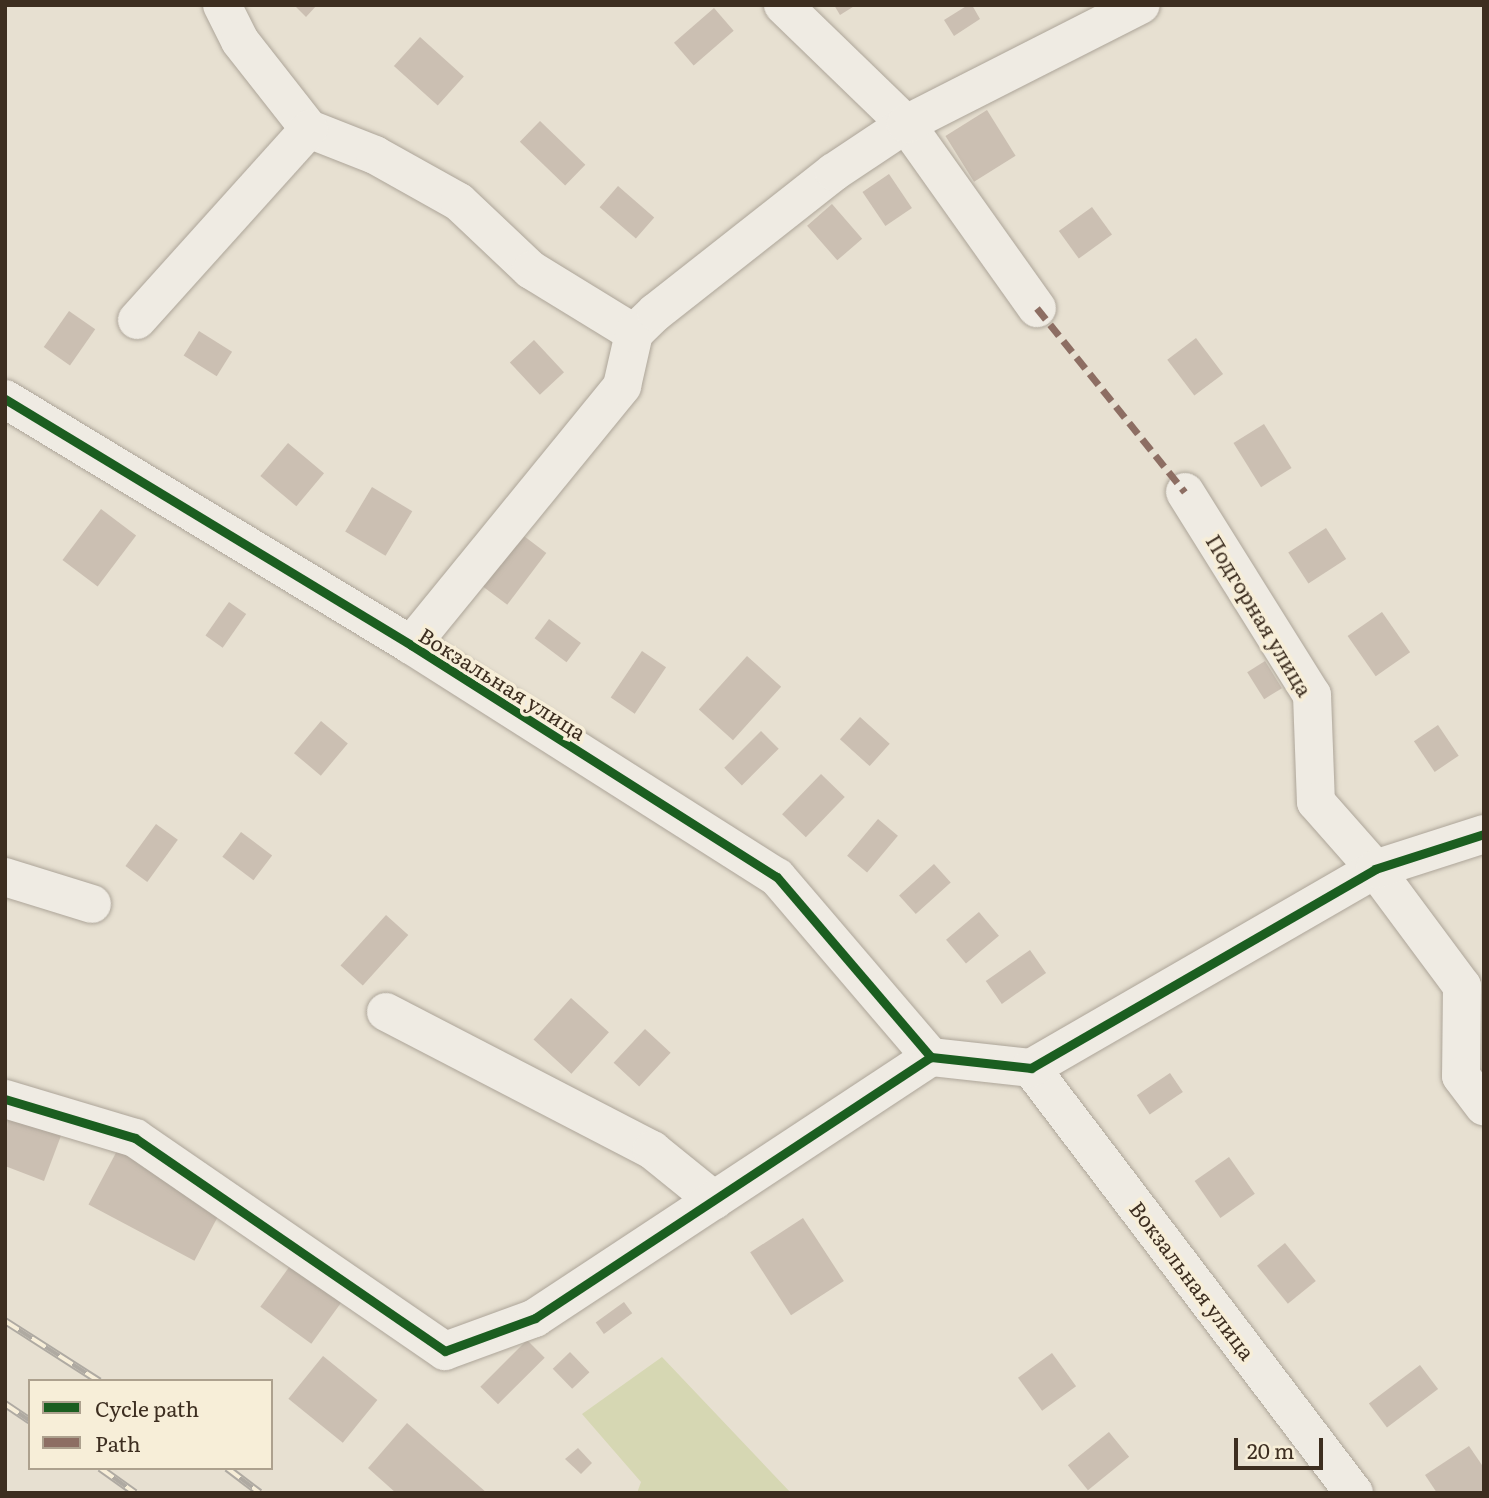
<!DOCTYPE html>
<meta charset="utf-8">
<style>
body{margin:0}
#map{position:relative;width:1489px;height:1498px;overflow:hidden;background:#e7e0d1;font-family:Literata,serif}
div>[style]{position:absolute}
.green>*{inset:0;background:#d6d7b3}
.building>*{inset:0;background:#cbbfb2;transform-origin:0 0}
.roads{filter:drop-shadow(0 0 2px #ada599) drop-shadow(0 0 2px #ada599)}
.minor>*{height:38px;margin:-19px;padding:0 19px;transform-origin:19px;border-radius:19px;background:#efebe3}
.rail>*{height:8px;margin-top:-4px;transform-origin:0;background:repeating-linear-gradient(90deg,#f7eed8 0 16px,#afaaa2 0 32px);box-sizing:border-box;border-block:2px solid #afaaa2}
.quiet>*{height:7px;margin-top:-3.5px;transform-origin:0;background:repeating-linear-gradient(90deg,#8d6e63 0 14px,transparent 0 21px)}
.cycleway>*{height:9px;margin:-4.5px;padding:0 4.5px;transform-origin:4.5px;border-radius:4.5px;background:#1b5e20}
span{translate:-50% -50%;white-space:nowrap;text-align:center;line-height:1.15;-webkit-text-stroke:7px #f7eed8;paint-order:stroke}
.street-label{font-size:21px;color:#3d2e20}
.frame{position:absolute;inset:0;border:7px solid #3d2e20;pointer-events:none}
.legend{position:absolute;left:28px;top:1379px;width:245px;height:91px;box-sizing:border-box;background:#f7eed8;border:2px solid #ada18e;margin:0;padding:9px 12px;list-style:none;font-size:21px;color:#3d2e20}
.legend li{display:flex;align-items:center;gap:14px;height:35px}
.legend b{width:35px;border:2px solid #ada18e}
.scale{position:absolute;left:1234px;top:1438px;width:89px;height:32px;box-sizing:border-box;border:4px solid #3d2e20;border-top:0;padding-left:9px;font-size:21px;line-height:24px;white-space:nowrap;color:#3d2e20;-webkit-text-stroke:5px #f7eed8;paint-order:stroke}
</style>
<div id="map">
<div class="green">
<i style="clip-path:polygon(662px 1357px,791px 1493px,637px 1493px,641px 1482px,582px 1414px)"></i>
</div>
<div class="building">
<i style="clip-path:polygon(294px 5px,317px 5px,306px 17px)"></i>
<i style="clip-path:polygon(834px 5px,856px 5px,840px 15px)"></i>
<i style="clip-path:polygon(968px 5px,972px 5px,980px 19px,954px 36px,944px 20px)"></i>
<i style="left:714px;top:8px;width:30px;height:53px;rotate:49deg"></i>
<i style="left:420px;top:37px;width:59px;height:39px;rotate:42deg"></i>
<i style="left:987px;top:110px;width:54px;height:49px;rotate:58deg"></i>
<i style="left:540px;top:121px;width:63px;height:29px;rotate:44deg"></i>
<i style="left:889px;top:174px;width:41px;height:32px;rotate:56deg"></i>
<i style="left:618px;top:186px;width:48px;height:28px;rotate:41deg"></i>
<i style="left:832px;top:204px;width:46px;height:33px;rotate:49deg"></i>
<i style="left:1092px;top:207px;width:34px;height:41px;rotate:54deg"></i>
<i style="left:69px;top:311px;width:32px;height:44px;rotate:35deg"></i>
<i style="left:199px;top:331px;width:39px;height:29px;rotate:32deg"></i>
<i style="left:1196px;top:338px;width:45px;height:36px;rotate:53deg"></i>
<i style="left:534px;top:340px;width:44px;height:33px;rotate:47deg"></i>
<i style="left:1264px;top:424px;width:52px;height:36px;rotate:58deg"></i>
<i style="left:288px;top:443px;width:47px;height:43px;rotate:40deg"></i>
<i style="left:372px;top:487px;width:47px;height:52px;rotate:31deg"></i>
<i style="left:101px;top:509px;width:44px;height:64px;rotate:37deg"></i>
<i style="left:512px;top:527px;width:43px;height:65px;rotate:37deg"></i>
<i style="left:1326px;top:528px;width:37px;height:45px;rotate:57deg"></i>
<i style="left:229px;top:602px;width:21px;height:41px;rotate:35deg"></i>
<i style="left:1382px;top:612px;width:49px;height:42px;rotate:55deg"></i>
<i style="left:549px;top:619px;width:40px;height:24px;rotate:37deg"></i>
<i style="left:642px;top:651px;width:29px;height:56px;rotate:34deg"></i>
<i style="left:747px;top:656px;width:46px;height:72px;rotate:42deg"></i>
<i style="left:1265px;top:661px;width:32px;height:21px;rotate:58deg"></i>
<i style="left:860px;top:717px;width:40px;height:30px;rotate:42deg"></i>
<i style="left:321px;top:721px;width:35px;height:42px;rotate:40deg"></i>
<i style="left:1438px;top:725px;width:37px;height:29px;rotate:56deg"></i>
<i style="left:761px;top:731px;width:25px;height:52px;rotate:45deg"></i>
<i style="left:821px;top:774px;width:33px;height:56px;rotate:44deg"></i>
<i style="left:878px;top:819px;width:26px;height:48px;rotate:40deg"></i>
<i style="left:156px;top:824px;width:27px;height:52px;rotate:36deg"></i>
<i style="left:241px;top:832px;width:39px;height:31px;rotate:37deg"></i>
<i style="left:934px;top:864px;width:25px;height:47px;rotate:48deg"></i>
<i style="left:979px;top:912px;width:31px;height:43px;rotate:50deg"></i>
<i style="left:386px;top:915px;width:30px;height:68px;rotate:42deg"></i>
<i style="left:1030px;top:950px;width:28px;height:54px;rotate:55deg"></i>
<i style="left:571px;top:998px;width:51px;height:56px;rotate:42deg"></i>
<i style="left:645px;top:1029px;width:35px;height:46px;rotate:43deg"></i>
<i style="left:1170px;top:1073px;width:23px;height:40px;rotate:56deg"></i>
<i style="clip-path:polygon(8px 1113px,62px 1133px,44px 1181px,5px 1166px)"></i>
<i style="left:119px;top:1147px;width:120px;height:65px;rotate:28deg"></i>
<i style="left:1229px;top:1157px;width:45px;height:42px;rotate:55deg"></i>
<i style="left:803px;top:1218px;width:75px;height:63px;rotate:57deg"></i>
<i style="left:1285px;top:1243px;width:49px;height:36px;rotate:51deg"></i>
<i style="left:295px;top:1259px;width:63px;height:59px;rotate:36deg"></i>
<i style="left:624px;top:1302px;width:14px;height:35px;rotate:54deg"></i>
<i style="left:527px;top:1340px;width:25px;height:66px;rotate:45deg"></i>
<i style="left:570px;top:1352px;width:28px;height:24px;rotate:46deg"></i>
<i style="left:1052px;top:1353px;width:41px;height:42px;rotate:54deg"></i>
<i style="left:323px;top:1356px;width:70px;height:55px;rotate:39deg"></i>
<i style="left:1420px;top:1365px;width:30px;height:64px;rotate:53deg"></i>
<i style="clip-path:polygon(407px 1423px,487px 1493px,396px 1493px,368px 1468px)"></i>
<i style="left:1109px;top:1432px;width:32px;height:53px;rotate:51deg"></i>
<i style="clip-path:polygon(1469px 1446px,1484px 1468px,1484px 1493px,1437px 1493px,1425px 1475px)"></i>
<i style="clip-path:polygon(578px 1448px,592px 1463px,581px 1474px,565px 1459px)"></i>
</div>
<div class="roads">
<div class="minor">
<i style="left:222px;top:5px;width:40px;rotate:63.4deg"></i>
<i style="left:240px;top:41px;width:112px;rotate:51.9deg"></i>
<i style="left:309px;top:129px;width:71px;rotate:21.5deg"></i>
<i style="left:375px;top:155px;width:96px;rotate:29.2deg"></i>
<i style="left:459px;top:202px;width:99px;rotate:43.4deg"></i>
<i style="left:531px;top:270px;width:121px;rotate:31.5deg"></i>
<i style="left:783px;top:5px;width:171px;rotate:44.1deg"></i>
<i style="left:906px;top:124px;width:226px;rotate:54.6deg"></i>
<i style="left:137px;top:320px;width:257px;rotate:-48deg"></i>
<i style="left:5px;top:399px;width:475px;rotate:31.2deg"></i>
<i style="left:411px;top:645px;width:433px;rotate:32.4deg"></i>
<i style="left:777px;top:877px;width:237px;rotate:49.5deg"></i>
<i style="left:1185px;top:492px;width:239px;rotate:58deg"></i>
<i style="left:1312px;top:695px;width:107px;rotate:87.9deg"></i>
<i style="left:1316px;top:802px;width:89px;rotate:48.6deg"></i>
<i style="left:1375px;top:869px;width:146px;rotate:53.4deg"></i>
<i style="left:1462px;top:986px;width:90px;rotate:90.6deg"></i>
<i style="left:1461px;top:1076px;width:38px;rotate:53deg"></i>
<i style="left:411px;top:645px;width:334px;rotate:-50.8deg"></i>
<i style="left:622px;top:386px;width:54px;rotate:-77.2deg"></i>
<i style="left:634px;top:333px;width:30px;rotate:-44deg"></i>
<i style="left:656px;top:312px;width:226px;rotate:-38.2deg"></i>
<i style="left:834px;top:172px;width:87px;rotate:-33.7deg"></i>
<i style="left:906px;top:124px;width:263px;rotate:-26.9deg"></i>
<i style="left:5px;top:877px;width:91px;rotate:17.2deg"></i>
<i style="left:386px;top:1012px;width:300px;rotate:27.4deg"></i>
<i style="left:652px;top:1150px;width:80px;rotate:38.9deg"></i>
<i style="left:1031px;top:1068px;width:534px;rotate:52.77deg"></i>
<i style="left:5px;top:1099px;width:136px;rotate:16.7deg"></i>
<i style="left:135px;top:1138px;width:376px;rotate:34.5deg"></i>
<i style="left:445px;top:1351px;width:96px;rotate:-20.1deg"></i>
<i style="left:535px;top:1318px;width:474px;rotate:-33.4deg"></i>
<i style="left:931px;top:1057px;width:101px;rotate:6.3deg"></i>
<i style="left:1031px;top:1068px;width:397px;rotate:-30deg"></i>
<i style="left:1375px;top:869px;width:114px;rotate:-17.8deg"></i>
</div>
</div>
<div class="rail">
<i style="left:5px;top:1321px;width:112px;rotate:32.6deg"></i>
<i style="left:5px;top:1404px;width:30px;rotate:34deg"></i>
<i style="left:100px;top:1468px;width:43px;rotate:35.5deg"></i>
<i style="left:227px;top:1468px;width:41px;rotate:37.1deg"></i>
</div>
<div class="quiet">
<i style="left:1037px;top:308px;width:236px;rotate:51.2deg"></i>
</div>
<div class="cycleway">
<i style="left:5px;top:399px;width:475px;rotate:31.2deg"></i>
<i style="left:411px;top:645px;width:433px;rotate:32.4deg"></i>
<i style="left:777px;top:877px;width:237px;rotate:49.5deg"></i>
<i style="left:5px;top:1099px;width:136px;rotate:16.7deg"></i>
<i style="left:135px;top:1138px;width:376px;rotate:34.5deg"></i>
<i style="left:445px;top:1351px;width:96px;rotate:-20.1deg"></i>
<i style="left:535px;top:1318px;width:474px;rotate:-33.4deg"></i>
<i style="left:931px;top:1057px;width:101px;rotate:6.3deg"></i>
<i style="left:1031px;top:1068px;width:397px;rotate:-30deg"></i>
<i style="left:1375px;top:869px;width:114px;rotate:-17.8deg"></i>
</div>
<div class="street-label">
<span style="left:1260px;top:615px;rotate:59deg">Подгорная улица</span>
<span style="left:503px;top:683px;rotate:32deg">Вокзальная улица</span>
<span style="left:1193px;top:1280px;rotate:53deg">Вокзальная улица</span>
</div>
<div class="frame"></div>
<ul class="legend">
<li><b style="height:9px;background:#1b5e20"></b>Cycle path</li>
<li><b style="height:9px;background:#8d6e63"></b>Path</li>
</ul>
<div class="scale">20 m</div>
</div>
